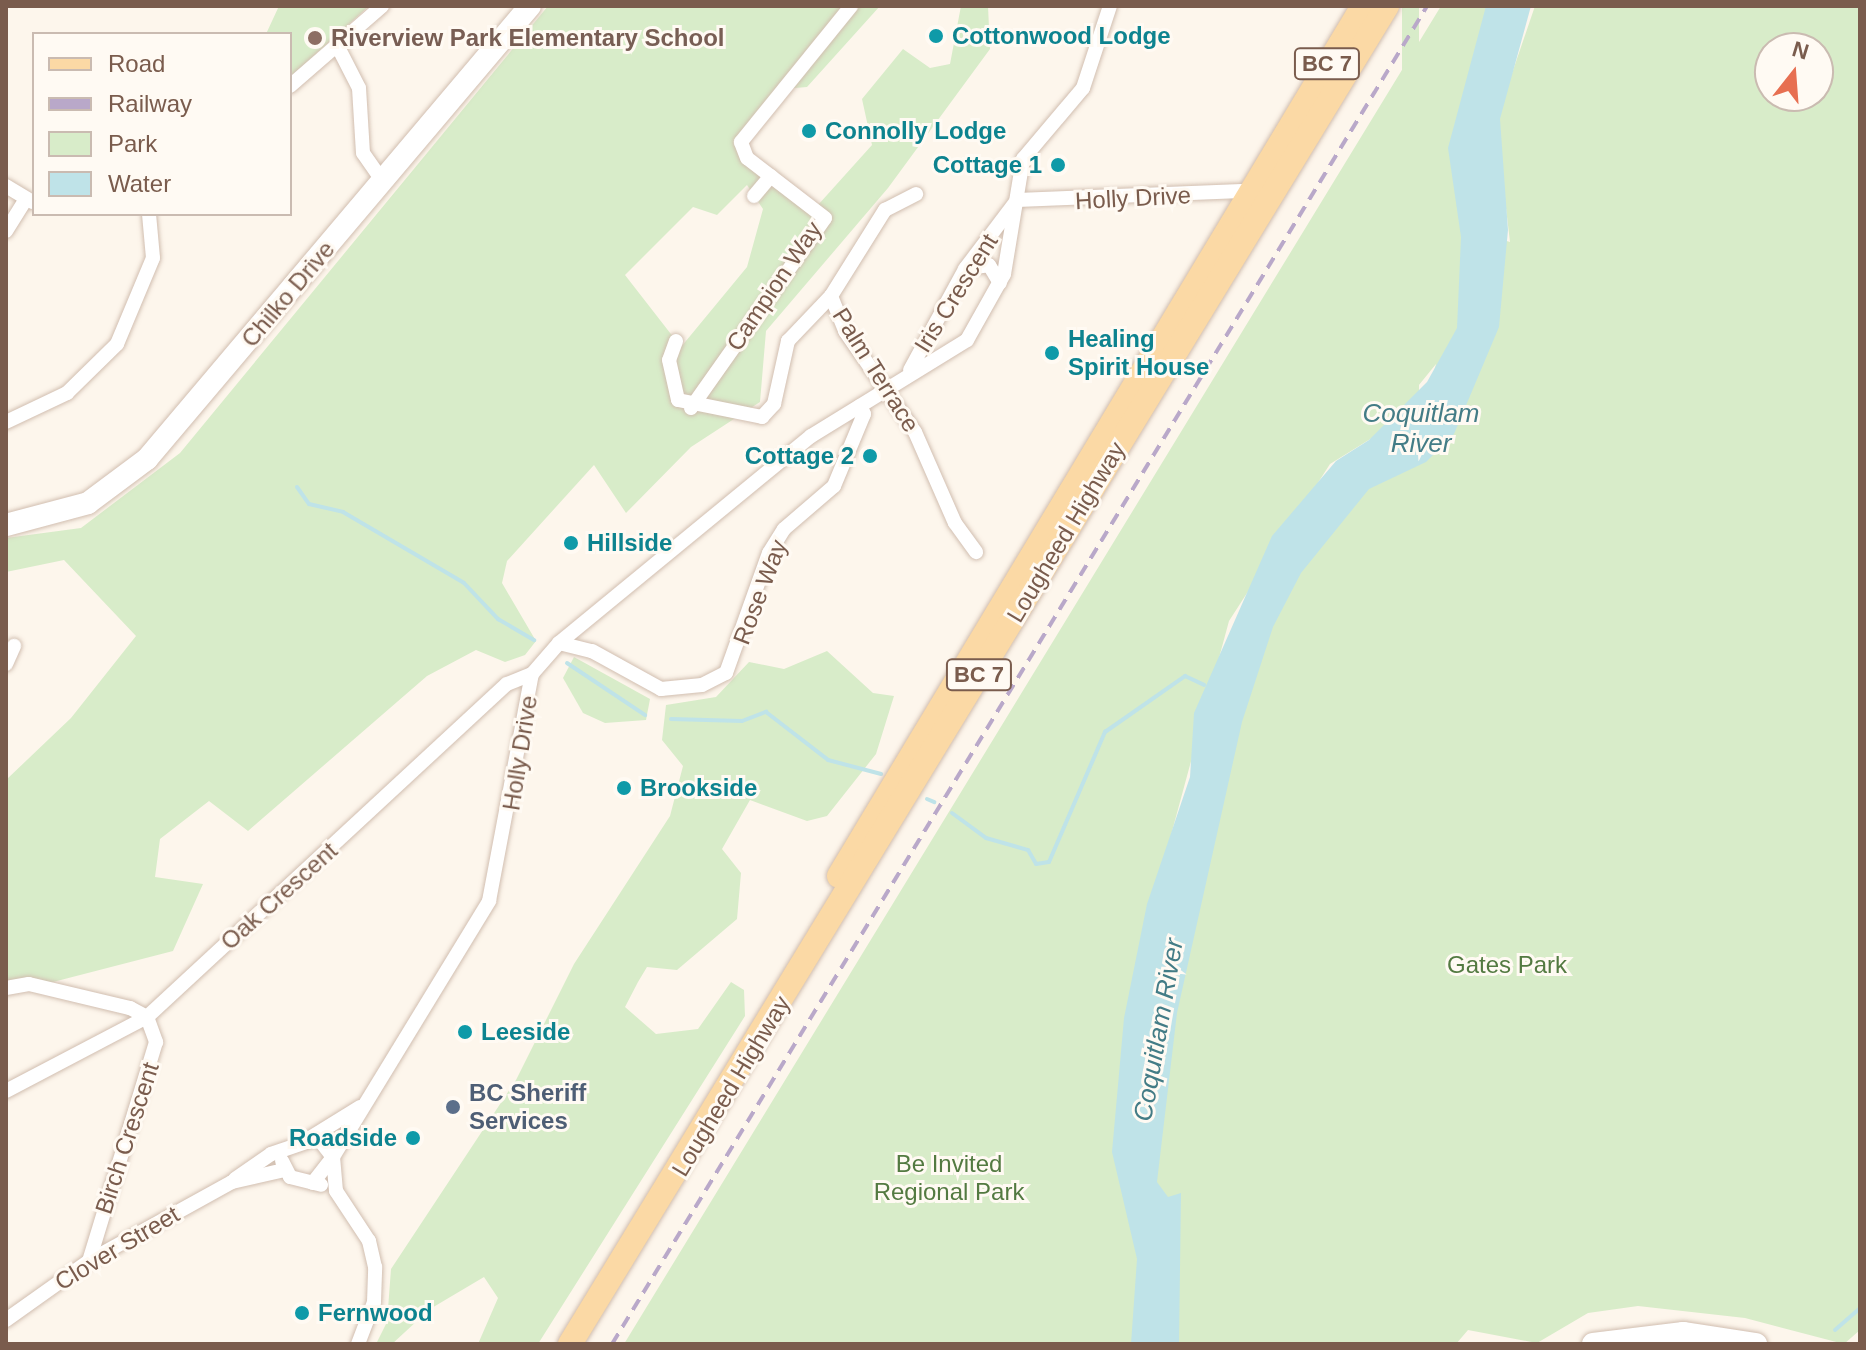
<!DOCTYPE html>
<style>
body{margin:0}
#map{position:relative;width:1866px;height:1350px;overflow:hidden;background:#fdf6ec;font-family:Arial,sans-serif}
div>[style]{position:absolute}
.green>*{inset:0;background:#d8ecc9;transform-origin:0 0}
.water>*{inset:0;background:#bfe3e8}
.stream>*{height:4px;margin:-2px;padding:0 2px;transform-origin:2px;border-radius:2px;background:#bfe3e8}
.roads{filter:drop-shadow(0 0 2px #d1beb0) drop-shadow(0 0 2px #d1beb0)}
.street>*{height:14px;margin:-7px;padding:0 7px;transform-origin:7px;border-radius:7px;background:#fff}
.secondary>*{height:22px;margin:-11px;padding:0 11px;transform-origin:11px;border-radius:11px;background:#fff}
.primary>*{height:24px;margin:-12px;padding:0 12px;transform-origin:12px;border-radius:12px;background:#fbd9a5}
.rail>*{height:4px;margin-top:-2px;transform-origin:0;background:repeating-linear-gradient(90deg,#b9a8c9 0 12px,transparent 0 20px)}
.dots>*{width:22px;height:22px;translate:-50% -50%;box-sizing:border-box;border:4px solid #fffaf3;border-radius:50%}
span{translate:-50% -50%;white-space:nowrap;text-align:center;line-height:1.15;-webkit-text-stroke:6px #fffaf3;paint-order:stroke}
.shield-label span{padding:2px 6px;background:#fffaf3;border:2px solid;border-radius:6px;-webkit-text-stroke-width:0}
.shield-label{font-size:22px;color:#7a5c4d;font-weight:700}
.culture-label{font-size:24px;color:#0d838f;font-weight:700}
.left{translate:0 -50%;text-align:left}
.right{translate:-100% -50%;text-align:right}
.education-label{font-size:24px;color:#785e54;font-weight:700}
.street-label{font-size:24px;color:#7a5c4d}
.park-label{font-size:24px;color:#537a41}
.service-label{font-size:24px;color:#4e5e75;font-weight:700}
.water-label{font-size:26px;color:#437c86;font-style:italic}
.frame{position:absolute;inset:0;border:8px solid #7a5c4d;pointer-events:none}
.legend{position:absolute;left:32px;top:32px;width:260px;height:184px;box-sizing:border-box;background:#fffaf3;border:2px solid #cabbb1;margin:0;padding:10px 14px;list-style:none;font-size:24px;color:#7a5c4d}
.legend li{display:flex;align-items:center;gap:16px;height:40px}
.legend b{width:40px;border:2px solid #cabbb1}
.north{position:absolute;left:1754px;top:32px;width:80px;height:80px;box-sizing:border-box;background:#fffaf3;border:2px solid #cabbb1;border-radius:50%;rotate:17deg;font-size:22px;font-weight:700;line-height:32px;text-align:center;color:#7a5c4d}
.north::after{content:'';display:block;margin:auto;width:28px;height:36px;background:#e76f51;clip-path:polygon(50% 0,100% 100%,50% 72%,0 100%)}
</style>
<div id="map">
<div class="green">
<i style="clip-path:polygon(279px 6px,369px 6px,290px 77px,290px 34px,266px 34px)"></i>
<i style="clip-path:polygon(evenodd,548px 6px,880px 6px,807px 87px,783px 89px,738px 138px,752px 169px,818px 205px,872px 145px,862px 99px,903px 49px,930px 68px,950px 64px,961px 6px,988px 6px,990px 49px,888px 188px,766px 331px,760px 402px,691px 447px,626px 513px,594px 465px,507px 561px,502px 583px,536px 641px,525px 655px,505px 662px,476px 650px,427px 676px,248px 831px,209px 801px,160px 839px,155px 877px,203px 884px,173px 951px,53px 982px,6px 981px,6px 780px,71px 718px,136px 636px,64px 560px,6px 572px,6px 538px,81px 528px,180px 453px,548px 6px,747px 185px,763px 209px,747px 267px,681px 347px,625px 275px,693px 207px,717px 215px,747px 185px)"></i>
<i style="left:1402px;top:6px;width:17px;height:935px"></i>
<i style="clip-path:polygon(evenodd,1441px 6px,1527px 6px,1507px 88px,1535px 6px,1860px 6px,1860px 1330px,1844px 1344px,1745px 1318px,1638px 1306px,1588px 1313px,1537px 1343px,1468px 1330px,1456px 1344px,624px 1344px,1441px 6px,1770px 48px,1818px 48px,1818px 96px,1770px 96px,1770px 48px,1441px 6px,1504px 191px,1510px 242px,1471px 230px,1504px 191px,1441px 6px,1436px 364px,1429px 392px,1218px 674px,1166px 872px,1161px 872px,1229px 621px,1330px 464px,1380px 433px,1436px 364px)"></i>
<i style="clip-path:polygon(827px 651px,873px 693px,894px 696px,876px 754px,827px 816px,807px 821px,750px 800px,722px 849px,741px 873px,737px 919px,677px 970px,647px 967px,638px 982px,625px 1007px,656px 1034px,698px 1029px,731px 982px,744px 990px,745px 1016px,538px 1344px,478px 1344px,498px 1298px,484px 1277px,430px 1309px,392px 1344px,376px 1344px,387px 1322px,391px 1269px,516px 1080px,574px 964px,670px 816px,683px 766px,662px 740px,666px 705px,716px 697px,749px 662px,784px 669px)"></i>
<i style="clip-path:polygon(574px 657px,650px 699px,646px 720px,605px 723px,583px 713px,563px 678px)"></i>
</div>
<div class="water">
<i style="clip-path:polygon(1486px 6px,1531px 6px,1500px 119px,1508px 230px,1499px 327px,1454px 434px,1426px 462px,1369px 489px,1301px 573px,1273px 627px,1242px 722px,1177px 1013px,1157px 1182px,1168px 1197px,1181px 1193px,1179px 1344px,1131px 1344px,1137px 1259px,1112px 1152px,1124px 1018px,1147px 904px,1190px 777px,1194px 713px,1272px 536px,1336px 461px,1369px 440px,1427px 382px,1457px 328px,1461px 237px,1448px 148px)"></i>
</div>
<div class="stream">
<i style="left:297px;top:487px;width:21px;rotate:55deg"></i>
<i style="left:309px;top:504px;width:35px;rotate:13deg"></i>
<i style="left:343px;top:512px;width:140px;rotate:30.4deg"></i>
<i style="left:464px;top:583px;width:50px;rotate:46.6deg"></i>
<i style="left:498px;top:619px;width:42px;rotate:30.3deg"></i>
<i style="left:567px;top:663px;width:94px;rotate:33.7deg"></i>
<i style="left:671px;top:719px;width:71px;rotate:1.6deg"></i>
<i style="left:742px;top:721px;width:26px;rotate:-21deg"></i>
<i style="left:766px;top:712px;width:78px;rotate:37.7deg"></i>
<i style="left:828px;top:760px;width:55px;rotate:14.8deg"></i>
<i style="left:927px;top:799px;width:8px;rotate:23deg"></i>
<i style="left:952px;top:813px;width:42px;rotate:36.3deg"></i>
<i style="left:986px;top:838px;width:44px;rotate:15.9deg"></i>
<i style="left:1028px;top:850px;width:16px;rotate:60deg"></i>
<i style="left:1036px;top:864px;width:13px;rotate:-9deg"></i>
<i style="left:1049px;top:862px;width:142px;rotate:-66.7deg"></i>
<i style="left:1105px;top:732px;width:98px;rotate:-35deg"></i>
<i style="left:1185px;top:676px;width:21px;rotate:25deg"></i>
<i style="left:1835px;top:1330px;width:33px;rotate:-41deg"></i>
</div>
<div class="roads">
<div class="street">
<i style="left:338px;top:47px;width:46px;rotate:62.9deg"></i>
<i style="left:359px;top:88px;width:65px;rotate:86.5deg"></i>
<i style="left:363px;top:153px;width:35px;rotate:55deg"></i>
<i style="left:290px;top:86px;width:122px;rotate:-41deg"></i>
<i style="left:6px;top:186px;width:31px;rotate:31deg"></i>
<i style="left:754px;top:196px;width:26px;rotate:-50deg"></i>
<i style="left:1018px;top:200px;width:229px;rotate:-2.3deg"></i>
<i style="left:6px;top:231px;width:38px;rotate:-58deg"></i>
<i style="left:966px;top:268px;width:23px;rotate:-7deg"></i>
<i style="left:989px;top:265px;width:21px;rotate:59deg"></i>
<i style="left:831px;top:296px;width:102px;rotate:-57.9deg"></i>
<i style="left:885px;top:210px;width:35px;rotate:-27deg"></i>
<i style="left:676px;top:341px;width:20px;rotate:110deg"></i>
<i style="left:669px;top:360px;width:41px;rotate:77.3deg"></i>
<i style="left:678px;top:400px;width:86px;rotate:11.4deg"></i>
<i style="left:762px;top:417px;width:18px;rotate:-47deg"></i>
<i style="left:774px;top:404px;width:65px;rotate:-77.5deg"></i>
<i style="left:788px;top:341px;width:62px;rotate:-46.3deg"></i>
<i style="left:831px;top:296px;width:38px;rotate:68deg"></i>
<i style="left:845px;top:331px;width:123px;rotate:55.3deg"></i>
<i style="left:915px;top:432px;width:99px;rotate:66.3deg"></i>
<i style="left:955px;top:523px;width:36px;rotate:54deg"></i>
<i style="left:910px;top:370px;width:115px;rotate:-61.4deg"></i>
<i style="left:965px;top:269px;width:83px;rotate:-52.9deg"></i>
<i style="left:691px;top:408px;width:232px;rotate:-54.8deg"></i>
<i style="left:825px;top:218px;width:98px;rotate:-142.4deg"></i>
<i style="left:747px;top:158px;width:17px;rotate:-111deg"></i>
<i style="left:741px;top:142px;width:175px;rotate:-51deg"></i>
<i style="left:6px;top:422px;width:68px;rotate:-25.4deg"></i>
<i style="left:67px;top:393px;width:70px;rotate:-44.4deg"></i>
<i style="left:117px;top:344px;width:93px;rotate:-67.3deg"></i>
<i style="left:153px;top:258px;width:44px;rotate:-95.2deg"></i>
<i style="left:559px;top:643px;width:34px;rotate:14deg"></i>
<i style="left:592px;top:651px;width:79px;rotate:28.8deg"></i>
<i style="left:661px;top:689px;width:41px;rotate:-5.6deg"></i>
<i style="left:702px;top:685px;width:27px;rotate:-27deg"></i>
<i style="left:726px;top:673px;width:127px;rotate:-70.3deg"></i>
<i style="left:769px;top:553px;width:28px;rotate:-58deg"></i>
<i style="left:784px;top:529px;width:66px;rotate:-40.7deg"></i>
<i style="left:834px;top:486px;width:78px;rotate:-67.4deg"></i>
<i style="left:864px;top:414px;width:9px;rotate:-117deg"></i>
<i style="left:6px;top:664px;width:20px;rotate:-66deg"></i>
<i style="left:6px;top:988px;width:23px;rotate:-10deg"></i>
<i style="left:29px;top:984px;width:104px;rotate:13.4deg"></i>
<i style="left:130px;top:1008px;width:19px;rotate:28deg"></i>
<i style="left:147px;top:1017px;width:27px;rotate:70deg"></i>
<i style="left:156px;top:1042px;width:229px;rotate:107deg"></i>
<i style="left:6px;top:1091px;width:159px;rotate:-27.7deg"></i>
<i style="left:147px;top:1017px;width:490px;rotate:-42.8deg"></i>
<i style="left:507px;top:684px;width:27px;rotate:-22deg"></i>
<i style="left:310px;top:1138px;width:59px;rotate:-31.8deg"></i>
<i style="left:282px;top:1161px;width:18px;rotate:63deg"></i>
<i style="left:290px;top:1177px;width:32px;rotate:14deg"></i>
<i style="left:235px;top:1179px;width:44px;rotate:-34.8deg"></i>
<i style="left:271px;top:1154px;width:50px;rotate:-18.8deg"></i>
<i style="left:318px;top:1138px;width:24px;rotate:52deg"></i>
<i style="left:333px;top:1157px;width:33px;rotate:128deg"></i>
<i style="left:6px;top:1320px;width:102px;rotate:-35.4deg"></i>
<i style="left:89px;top:1261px;width:163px;rotate:-28.9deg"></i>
<i style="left:232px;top:1182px;width:53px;rotate:-13deg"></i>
<i style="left:358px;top:1344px;width:45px;rotate:-69.1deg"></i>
<i style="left:374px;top:1302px;width:35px;rotate:-88deg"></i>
<i style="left:375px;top:1267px;width:27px;rotate:-103deg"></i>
<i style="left:369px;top:1241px;width:60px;rotate:-123.4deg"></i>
<i style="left:336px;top:1191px;width:34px;rotate:-95deg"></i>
<i style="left:333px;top:1157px;width:300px;rotate:-58.6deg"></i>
<i style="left:489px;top:901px;width:231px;rotate:-79.3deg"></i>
<i style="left:532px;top:674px;width:41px;rotate:-48.9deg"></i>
<i style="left:559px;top:643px;width:326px;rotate:-39.4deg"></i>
<i style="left:811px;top:436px;width:183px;rotate:-31.6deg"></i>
<i style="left:967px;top:340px;width:76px;rotate:-60.7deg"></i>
<i style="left:1004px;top:274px;width:117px;rotate:-80.6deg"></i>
<i style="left:1023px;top:159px;width:93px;rotate:-49.8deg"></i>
<i style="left:1083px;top:88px;width:86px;rotate:-71.8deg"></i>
</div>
<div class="secondary">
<i style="left:6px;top:525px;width:85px;rotate:-15deg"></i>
<i style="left:88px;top:503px;width:74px;rotate:-36.7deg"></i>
<i style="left:147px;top:459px;width:593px;rotate:-49.79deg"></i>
<i style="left:1593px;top:1344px;width:91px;rotate:-7deg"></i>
<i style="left:1683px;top:1333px;width:74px;rotate:8.6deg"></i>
</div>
<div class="primary">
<i style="left:839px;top:876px;width:1016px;rotate:-58.94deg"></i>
<i style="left:570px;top:1344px;width:1568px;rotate:-58.59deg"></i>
</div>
</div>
<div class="rail">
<i style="left:612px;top:1344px;width:1567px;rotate:-58.65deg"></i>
</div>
<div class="dots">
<i style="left:936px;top:36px;background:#0f9aa8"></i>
<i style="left:315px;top:38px;background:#8d6e63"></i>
<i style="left:809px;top:131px;background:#0f9aa8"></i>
<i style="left:1058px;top:165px;background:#0f9aa8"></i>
<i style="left:1052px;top:353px;background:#0f9aa8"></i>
<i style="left:870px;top:456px;background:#0f9aa8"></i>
<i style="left:571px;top:543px;background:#0f9aa8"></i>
<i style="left:624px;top:788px;background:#0f9aa8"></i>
<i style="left:465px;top:1032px;background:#0f9aa8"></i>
<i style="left:453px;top:1107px;background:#5c6f8a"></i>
<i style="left:413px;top:1138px;background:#0f9aa8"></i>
<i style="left:302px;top:1313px;background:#0f9aa8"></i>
</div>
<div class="shield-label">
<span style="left:1327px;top:64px">BC 7</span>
<span style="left:979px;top:675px">BC 7</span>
</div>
<div class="culture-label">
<span class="left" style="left:952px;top:36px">Cottonwood Lodge</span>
<span class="left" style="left:825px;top:131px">Connolly Lodge</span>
<span class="right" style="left:1042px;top:165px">Cottage 1</span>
<span class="left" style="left:1068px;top:353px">Healing<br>Spirit House</span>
<span class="right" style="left:854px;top:456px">Cottage 2</span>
<span class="left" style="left:587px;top:543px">Hillside</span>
<span class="left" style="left:640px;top:788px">Brookside</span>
<span class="left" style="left:481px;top:1032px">Leeside</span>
<span class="right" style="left:397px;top:1138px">Roadside</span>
<span class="left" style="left:318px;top:1313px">Fernwood</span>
</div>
<div class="education-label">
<span class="left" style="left:331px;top:38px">Riverview Park Elementary School</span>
</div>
<div class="street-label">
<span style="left:1133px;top:198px;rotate:-3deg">Holly Drive</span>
<span style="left:774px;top:286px;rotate:-56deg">Campion Way</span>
<span style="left:956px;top:293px;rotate:-58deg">Iris Crescent</span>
<span style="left:288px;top:294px;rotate:-50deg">Chilko Drive</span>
<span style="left:876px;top:370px;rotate:58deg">Palm Terrace</span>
<span style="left:1066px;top:532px;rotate:-59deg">Lougheed Highway</span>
<span style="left:760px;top:592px;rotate:-69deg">Rose Way</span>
<span style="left:520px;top:753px;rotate:-81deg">Holly Drive</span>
<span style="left:279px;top:896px;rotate:-42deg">Oak Crescent</span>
<span style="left:731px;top:1086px;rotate:-59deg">Lougheed Highway</span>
<span style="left:127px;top:1138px;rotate:-72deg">Birch Crescent</span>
<span style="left:117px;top:1248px;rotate:-31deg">Clover Street</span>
</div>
<div class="park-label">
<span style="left:1507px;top:965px">Gates Park</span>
<span style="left:949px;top:1178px">Be Invited<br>Regional Park</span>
</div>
<div class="service-label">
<span class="left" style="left:469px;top:1107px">BC Sheriff<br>Services</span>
</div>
<div class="water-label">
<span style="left:1421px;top:429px">Coquitlam<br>River</span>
<span style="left:1159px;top:1030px;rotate:-80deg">Coquitlam River</span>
</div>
<div class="frame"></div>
<ul class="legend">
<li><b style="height:10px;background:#fbd9a5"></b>Road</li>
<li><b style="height:10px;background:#b9a8c9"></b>Railway</li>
<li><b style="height:22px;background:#d8ecc9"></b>Park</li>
<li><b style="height:22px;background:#bfe3e8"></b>Water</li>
</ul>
<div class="north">N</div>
</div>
